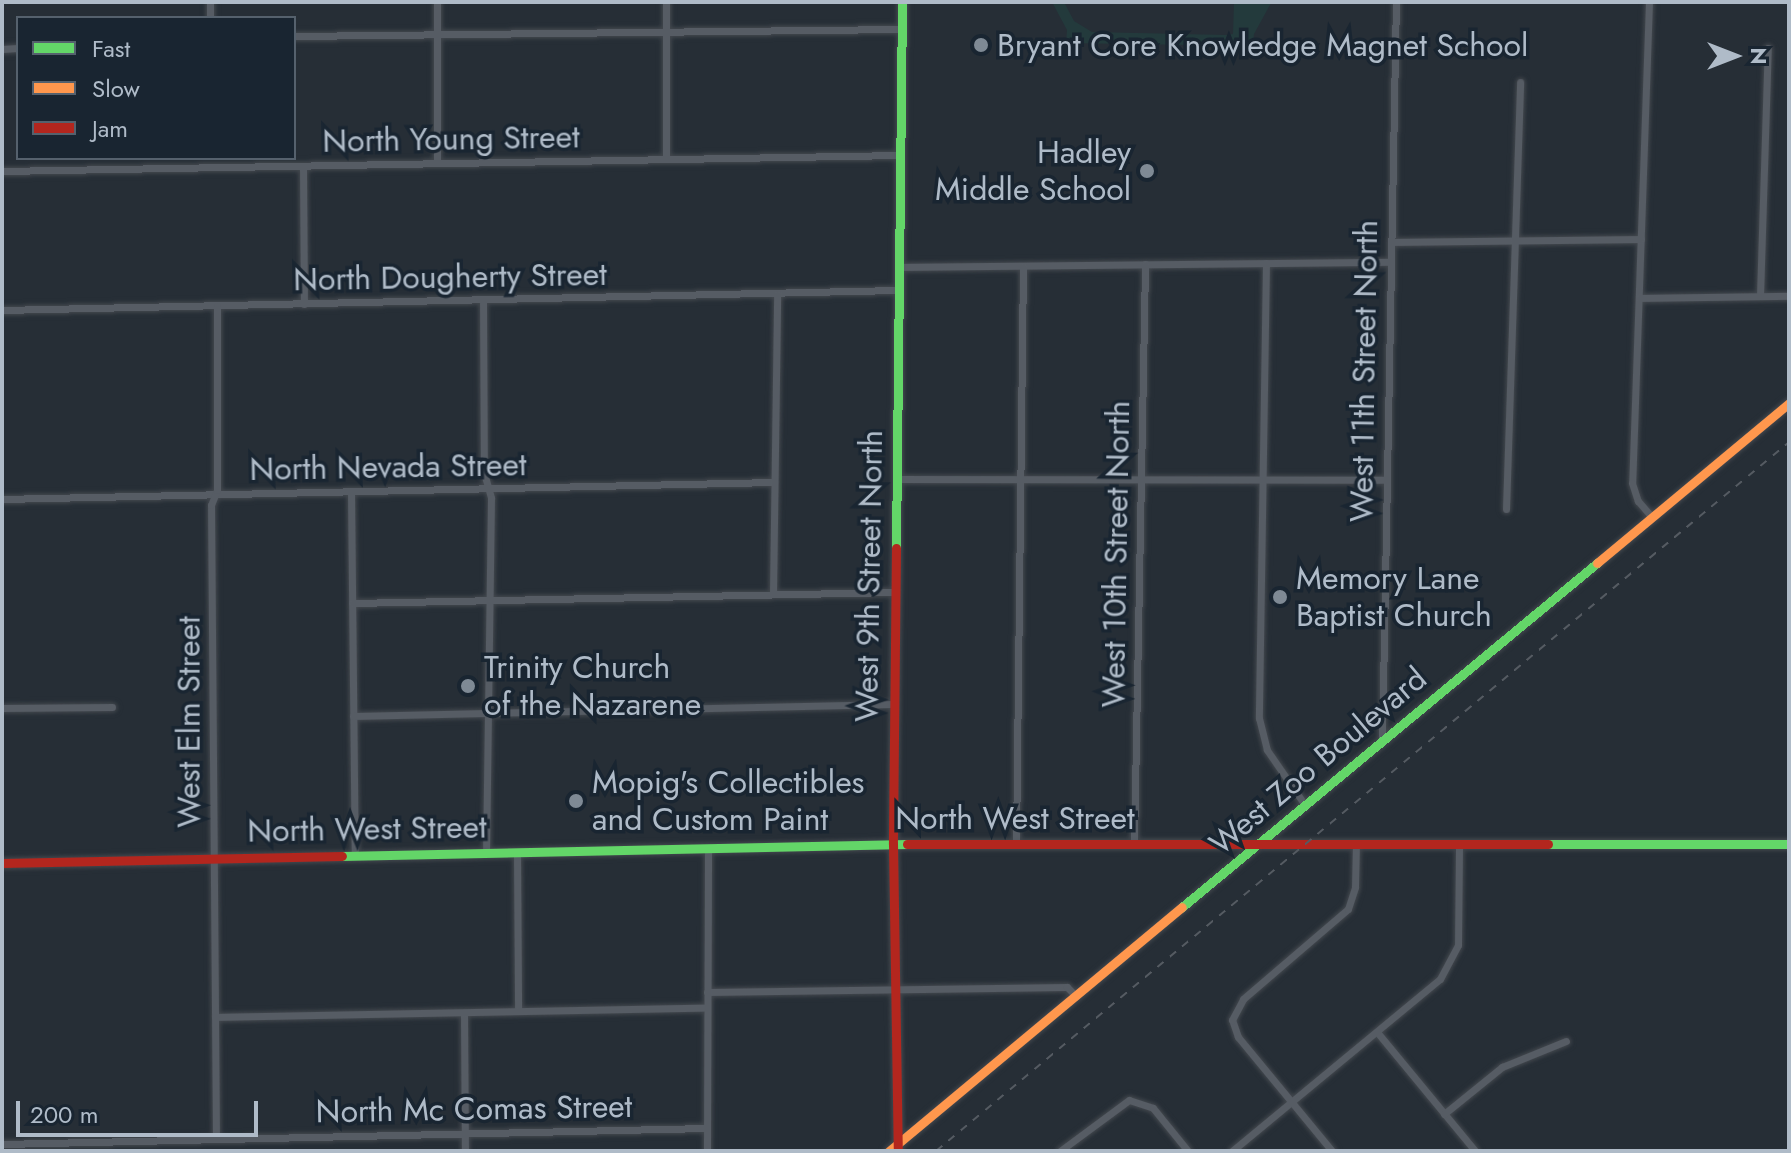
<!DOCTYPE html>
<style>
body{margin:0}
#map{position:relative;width:1791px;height:1153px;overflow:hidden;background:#262e36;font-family:Jost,sans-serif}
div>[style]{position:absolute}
.green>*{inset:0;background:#233a3c}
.roads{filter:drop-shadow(0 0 2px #43484e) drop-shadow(0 0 2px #43484e)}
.street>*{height:7px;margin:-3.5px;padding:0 3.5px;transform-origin:3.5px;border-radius:3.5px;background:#565c64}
.fast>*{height:9px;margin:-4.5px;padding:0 4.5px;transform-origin:4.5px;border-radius:4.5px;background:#63d668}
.slow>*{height:9px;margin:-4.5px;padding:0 4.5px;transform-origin:4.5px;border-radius:4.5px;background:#ff974d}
.jam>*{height:9px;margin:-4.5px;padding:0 4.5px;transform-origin:4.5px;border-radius:4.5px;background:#b3261e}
.rail>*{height:2px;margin-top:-1px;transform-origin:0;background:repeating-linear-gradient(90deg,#555b62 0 8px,transparent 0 16px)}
.dots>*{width:22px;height:22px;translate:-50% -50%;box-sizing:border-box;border:4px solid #192531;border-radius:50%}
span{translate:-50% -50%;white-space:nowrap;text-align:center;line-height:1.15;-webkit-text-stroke:7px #192531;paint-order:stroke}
.poi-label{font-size:32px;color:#afbbc8}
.left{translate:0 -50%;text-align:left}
.right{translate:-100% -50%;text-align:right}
.street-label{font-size:32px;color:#afbbc8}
.frame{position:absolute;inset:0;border:4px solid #afbbc8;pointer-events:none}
.legend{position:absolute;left:16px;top:16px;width:280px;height:144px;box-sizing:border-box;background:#192531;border:2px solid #55616d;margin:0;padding:10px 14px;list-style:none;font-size:24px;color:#afbbc8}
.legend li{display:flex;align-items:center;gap:16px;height:40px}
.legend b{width:40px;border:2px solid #55616d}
.north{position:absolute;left:1695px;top:16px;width:80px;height:80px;-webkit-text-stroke:6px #192531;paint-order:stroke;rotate:90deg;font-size:22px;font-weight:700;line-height:32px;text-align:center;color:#afbbc8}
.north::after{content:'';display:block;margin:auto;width:28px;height:36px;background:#afbbc8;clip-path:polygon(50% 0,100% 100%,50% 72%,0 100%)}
.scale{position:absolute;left:16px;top:1101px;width:242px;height:36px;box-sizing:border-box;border:4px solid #afbbc8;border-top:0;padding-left:10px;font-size:24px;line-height:28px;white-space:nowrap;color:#afbbc8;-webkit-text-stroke:6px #192531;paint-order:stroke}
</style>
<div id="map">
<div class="green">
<i style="clip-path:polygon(1052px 2px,1064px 2px,1074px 21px,1092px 32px,1226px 35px,1233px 34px,1234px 2px,1271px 3px,1254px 34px,1253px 46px,1066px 43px,1067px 30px)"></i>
</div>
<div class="roads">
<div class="street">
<i style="left:210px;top:2px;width:16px;rotate:90deg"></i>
<i style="left:1649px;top:2px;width:481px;rotate:92deg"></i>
<i style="left:1632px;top:483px;width:19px;rotate:72deg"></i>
<i style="left:1638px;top:501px;width:21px;rotate:49deg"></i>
<i style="left:294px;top:36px;width:608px;rotate:-0.66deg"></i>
<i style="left:2px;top:49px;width:16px;rotate:-4deg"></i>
<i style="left:666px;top:159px;width:157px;rotate:-90deg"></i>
<i style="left:437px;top:163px;width:161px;rotate:-90deg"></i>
<i style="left:303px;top:166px;width:138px;rotate:89.6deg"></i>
<i style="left:2px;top:171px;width:898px;rotate:-1.02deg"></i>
<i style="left:1391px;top:242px;width:250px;rotate:-0.7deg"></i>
<i style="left:1266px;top:263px;width:455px;rotate:90.9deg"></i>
<i style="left:1259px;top:718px;width:33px;rotate:76deg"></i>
<i style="left:1267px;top:750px;width:67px;rotate:55.4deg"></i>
<i style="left:898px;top:267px;width:493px;rotate:-0.6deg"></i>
<i style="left:1760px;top:296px;width:248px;rotate:-88.2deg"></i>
<i style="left:1639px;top:298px;width:150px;rotate:-0.8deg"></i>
<i style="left:483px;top:300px;width:173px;rotate:89.7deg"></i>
<i style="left:484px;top:473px;width:26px;rotate:74deg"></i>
<i style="left:491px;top:498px;width:355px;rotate:90.8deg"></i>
<i style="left:2px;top:310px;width:896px;rotate:-1.28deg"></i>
<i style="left:896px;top:479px;width:489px;rotate:0.1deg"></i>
<i style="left:351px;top:492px;width:364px;rotate:89.4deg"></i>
<i style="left:2px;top:499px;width:772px;rotate:-1.26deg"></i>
<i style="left:1506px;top:509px;width:427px;rotate:-88.1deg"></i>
<i style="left:773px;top:594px;width:300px;rotate:-89.2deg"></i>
<i style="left:352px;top:603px;width:543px;rotate:-1.16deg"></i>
<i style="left:2px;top:708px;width:110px;rotate:-0.5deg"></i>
<i style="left:353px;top:716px;width:541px;rotate:-1.27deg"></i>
<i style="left:1382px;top:742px;width:740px;rotate:-88.92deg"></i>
<i style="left:1016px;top:844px;width:578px;rotate:-89.31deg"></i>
<i style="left:1134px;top:844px;width:580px;rotate:-88.91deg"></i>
<i style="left:517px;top:852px;width:159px;rotate:89.6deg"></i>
<i style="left:707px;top:992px;width:360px;rotate:-0.8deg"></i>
<i style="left:1067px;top:987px;width:13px;rotate:45deg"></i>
<i style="left:464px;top:1013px;width:138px;rotate:89.6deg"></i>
<i style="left:215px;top:1017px;width:491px;rotate:-1.1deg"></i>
<i style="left:1377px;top:1032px;width:154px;rotate:50.5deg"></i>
<i style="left:1444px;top:1114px;width:75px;rotate:-39deg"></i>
<i style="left:1502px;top:1067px;width:69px;rotate:-22.1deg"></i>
<i style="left:216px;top:1139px;width:634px;rotate:-90.45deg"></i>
<i style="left:211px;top:505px;width:16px;rotate:-68deg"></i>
<i style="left:217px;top:490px;width:184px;rotate:-90deg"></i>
<i style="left:2px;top:1144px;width:705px;rotate:-1.3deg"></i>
<i style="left:707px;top:1151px;width:303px;rotate:-89.8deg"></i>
<i style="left:1060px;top:1151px;width:86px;rotate:-36.5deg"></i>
<i style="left:1129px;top:1100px;width:25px;rotate:18deg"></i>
<i style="left:1153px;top:1108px;width:55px;rotate:50.9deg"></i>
<i style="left:1232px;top:1151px;width:270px;rotate:-39.6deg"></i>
<i style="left:1440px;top:979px;width:38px;rotate:-62deg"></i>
<i style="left:1458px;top:945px;width:100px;rotate:-89.4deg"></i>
<i style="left:1332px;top:1151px;width:148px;rotate:-129.5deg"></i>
<i style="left:1238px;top:1037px;width:18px;rotate:-109deg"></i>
<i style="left:1232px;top:1020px;width:24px;rotate:-62deg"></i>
<i style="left:1243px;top:999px;width:138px;rotate:-40.6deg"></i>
<i style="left:1348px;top:909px;width:23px;rotate:-72deg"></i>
<i style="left:1355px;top:887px;width:43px;rotate:-88.7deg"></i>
</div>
<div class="fast">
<i style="left:896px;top:548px;width:546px;rotate:-89.37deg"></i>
<i style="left:1548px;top:844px;width:241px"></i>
<i style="left:342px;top:856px;width:565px;rotate:-1.22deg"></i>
<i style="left:1182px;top:907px;width:539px;rotate:-39.66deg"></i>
</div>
<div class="slow">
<i style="left:1597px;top:563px;width:250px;rotate:-39.8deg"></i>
<i style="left:889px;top:1151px;width:381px;rotate:-39.8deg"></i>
</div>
<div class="jam">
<i style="left:896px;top:548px;width:296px;rotate:90.6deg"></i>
<i style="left:893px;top:844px;width:304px;rotate:89.1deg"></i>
<i style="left:907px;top:844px;width:641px"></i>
<i style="left:2px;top:863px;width:340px;rotate:-1.2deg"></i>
</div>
</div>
<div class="rail">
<i style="left:936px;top:1151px;width:1109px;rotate:-39.73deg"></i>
</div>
<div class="dots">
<i style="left:981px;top:45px;background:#7f8a95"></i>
<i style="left:1147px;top:171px;background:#7f8a95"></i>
<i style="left:1280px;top:597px;background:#7f8a95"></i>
<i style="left:468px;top:686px;background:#7f8a95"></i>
<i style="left:576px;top:801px;background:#7f8a95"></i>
</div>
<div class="poi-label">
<span class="left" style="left:997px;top:45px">Bryant Core Knowledge Magnet School</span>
<span class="right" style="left:1131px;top:171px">Hadley<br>Middle School</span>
<span class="left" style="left:1296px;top:597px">Memory Lane<br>Baptist Church</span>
<span class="left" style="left:484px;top:686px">Trinity Church<br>of the Nazarene</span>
<span class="left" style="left:592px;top:801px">Mopig's Collectibles<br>and Custom Paint</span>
</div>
<div class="street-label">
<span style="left:451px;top:139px;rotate:-1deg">North Young Street</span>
<span style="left:450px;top:277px;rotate:-1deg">North Dougherty Street</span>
<span style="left:1364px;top:371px;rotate:-89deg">West 11th Street North</span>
<span style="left:388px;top:467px;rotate:-1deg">North Nevada Street</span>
<span style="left:1116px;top:554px;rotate:-89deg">West 10th Street North</span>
<span style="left:869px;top:576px;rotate:-89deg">West 9th Street North</span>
<span style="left:189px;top:722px;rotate:-90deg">West Elm Street</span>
<span style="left:1318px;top:761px;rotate:-40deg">West Zoo Boulevard</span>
<span style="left:1015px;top:818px">North West Street</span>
<span style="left:367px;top:829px;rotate:-1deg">North West Street</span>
<span style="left:474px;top:1109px;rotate:-1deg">North Mc Comas Street</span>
</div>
<div class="frame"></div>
<ul class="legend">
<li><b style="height:10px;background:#63d668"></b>Fast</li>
<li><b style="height:10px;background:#ff974d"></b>Slow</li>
<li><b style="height:10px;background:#b3261e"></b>Jam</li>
</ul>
<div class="north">N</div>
<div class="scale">200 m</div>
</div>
